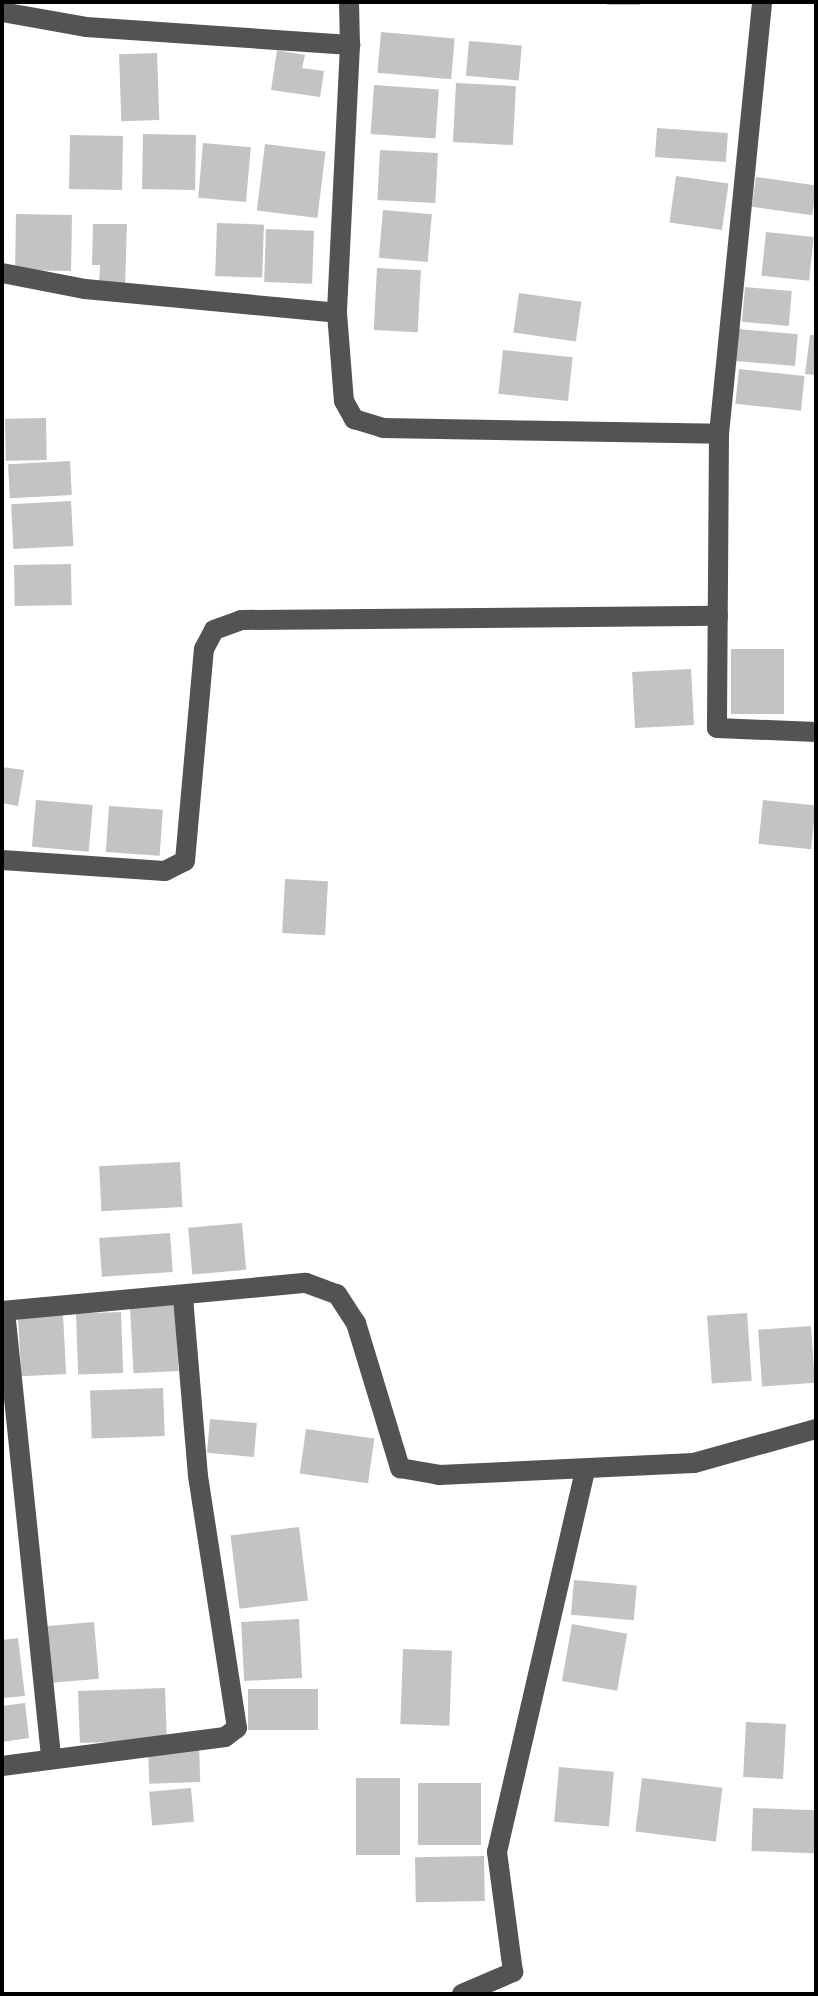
<!DOCTYPE html>
<style>
body{margin:0}
#map{position:relative;width:818px;height:1996px;overflow:hidden;background:#fff;font-family:Mulish,sans-serif}
div>[style]{position:absolute}
.building>*{inset:0;background:#c3c3c3;transform-origin:0 0}
.minor>*{height:20px;margin:-10px;padding:0 10px;transform-origin:10px;border-radius:10px;background:#535353}
span{translate:-50% -50%;white-space:nowrap;text-align:center;line-height:1.15;-webkit-text-stroke:8px #fff;paint-order:stroke}
.frame{position:absolute;inset:0;border:4px solid #000;pointer-events:none}
</style>
<div id="map">
<div class="building">
<i style="left:607px;top:2px;width:33px;height:3px"></i>
<i style="left:381px;top:32px;width:74px;height:41px;rotate:5deg"></i>
<i style="left:469px;top:41px;width:53px;height:35px;rotate:5deg"></i>
<i style="clip-path:polygon(277px 50px,305px 55px,302px 68px,324px 71px,320px 97px,271px 90px)"></i>
<i style="left:157px;top:53px;width:67px;height:38px;rotate:88deg"></i>
<i style="left:456px;top:83px;width:60px;height:59px;rotate:3deg"></i>
<i style="left:374px;top:85px;width:65px;height:49px;rotate:4deg"></i>
<i style="left:657px;top:128px;width:71px;height:29px;rotate:4deg"></i>
<i style="left:143px;top:134px;width:53px;height:55px;rotate:1deg"></i>
<i style="left:70px;top:135px;width:53px;height:54px;rotate:1deg"></i>
<i style="left:203px;top:143px;width:48px;height:55px;rotate:5deg"></i>
<i style="left:265px;top:144px;width:61px;height:67px;rotate:7deg"></i>
<i style="left:380px;top:150px;width:58px;height:50px;rotate:3deg"></i>
<i style="left:676px;top:176px;width:53px;height:47px;rotate:8deg"></i>
<i style="left:756px;top:177px;width:61px;height:30px;rotate:8deg"></i>
<i style="left:383px;top:210px;width:49px;height:48px;rotate:5deg"></i>
<i style="left:16px;top:214px;width:56px;height:56px;rotate:1deg"></i>
<i style="left:217px;top:223px;width:47px;height:53px;rotate:2deg"></i>
<i style="clip-path:polygon(93px 224px,127px 224px,125px 286px,99px 285px,100px 265px,92px 265px)"></i>
<i style="left:266px;top:229px;width:48px;height:53px;rotate:2deg"></i>
<i style="left:766px;top:232px;width:48px;height:44px;rotate:6deg"></i>
<i style="left:377px;top:268px;width:44px;height:62px;rotate:3deg"></i>
<i style="left:745px;top:287px;width:47px;height:35px;rotate:5deg"></i>
<i style="left:519px;top:293px;width:63px;height:40px;rotate:8deg"></i>
<i style="left:738px;top:329px;width:60px;height:32px;rotate:5deg"></i>
<i style="clip-path:polygon(810px 335px,816px 335px,816px 375px,805px 374px)"></i>
<i style="left:503px;top:350px;width:70px;height:44px;rotate:6deg"></i>
<i style="left:739px;top:369px;width:66px;height:35px;rotate:6deg"></i>
<i style="left:46px;top:418px;width:42px;height:41px;rotate:89deg"></i>
<i style="left:70px;top:461px;width:34px;height:62px;rotate:87deg"></i>
<i style="left:71px;top:501px;width:45px;height:60px;rotate:87deg"></i>
<i style="left:71px;top:564px;width:41px;height:57px;rotate:89deg"></i>
<i style="left:731px;top:649px;width:53px;height:65px"></i>
<i style="left:691px;top:669px;width:56px;height:59px;rotate:87deg"></i>
<i style="clip-path:polygon(2px 767px,24px 770px,18px 806px,2px 803px)"></i>
<i style="left:36px;top:800px;width:57px;height:47px;rotate:5deg"></i>
<i style="left:763px;top:800px;width:53px;height:44px;rotate:6deg"></i>
<i style="left:109px;top:806px;width:54px;height:46px;rotate:4deg"></i>
<i style="left:285px;top:879px;width:43px;height:54px;rotate:3deg"></i>
<i style="left:180px;top:1162px;width:45px;height:81px;rotate:87deg"></i>
<i style="left:242px;top:1223px;width:47px;height:54px;rotate:85deg"></i>
<i style="left:170px;top:1233px;width:39px;height:71px;rotate:86deg"></i>
<i style="left:175px;top:1305px;width:66px;height:45px;rotate:87deg"></i>
<i style="left:121px;top:1312px;width:61px;height:45px;rotate:88deg"></i>
<i style="left:747px;top:1313px;width:68px;height:40px;rotate:86deg"></i>
<i style="left:63px;top:1314px;width:60px;height:45px;rotate:87deg"></i>
<i style="left:811px;top:1326px;width:57px;height:53px;rotate:86deg"></i>
<i style="left:163px;top:1388px;width:48px;height:73px;rotate:88deg"></i>
<i style="left:210px;top:1419px;width:47px;height:34px;rotate:5deg"></i>
<i style="left:306px;top:1429px;width:69px;height:45px;rotate:8deg"></i>
<i style="left:299px;top:1527px;width:74px;height:69px;rotate:83deg"></i>
<i style="left:574px;top:1580px;width:63px;height:35px;rotate:5deg"></i>
<i style="left:299px;top:1619px;width:59px;height:58px;rotate:87deg"></i>
<i style="left:94px;top:1622px;width:57px;height:52px;rotate:85deg"></i>
<i style="left:572px;top:1624px;width:56px;height:58px;rotate:10deg"></i>
<i style="clip-path:polygon(18px 1638px,25px 1696px,2px 1698px,2px 1640px)"></i>
<i style="left:403px;top:1649px;width:49px;height:75px;rotate:2deg"></i>
<i style="left:165px;top:1688px;width:52px;height:87px;rotate:88deg"></i>
<i style="left:318px;top:1689px;width:41px;height:70px;rotate:90deg"></i>
<i style="clip-path:polygon(25px 1703px,29px 1738px,2px 1742px,2px 1706px)"></i>
<i style="left:746px;top:1722px;width:40px;height:55px;rotate:3deg"></i>
<i style="left:199px;top:1746px;width:36px;height:51px;rotate:88deg"></i>
<i style="left:559px;top:1767px;width:55px;height:55px;rotate:5deg"></i>
<i style="left:356px;top:1778px;width:44px;height:77px"></i>
<i style="left:642px;top:1778px;width:81px;height:54px;rotate:7deg"></i>
<i style="left:418px;top:1783px;width:63px;height:62px"></i>
<i style="left:191px;top:1788px;width:34px;height:42px;rotate:85deg"></i>
<i style="left:753px;top:1808px;width:63px;height:43px;rotate:2deg"></i>
<i style="left:484px;top:1856px;width:45px;height:69px;rotate:89deg"></i>
</div>
<div class="minor">
<i style="left:349px;top:2px;width:43px;rotate:88.7deg"></i>
<i style="left:2px;top:12px;width:85px;rotate:10.1deg"></i>
<i style="left:86px;top:27px;width:265px;rotate:3.9deg"></i>
<i style="left:350px;top:45px;width:268px;rotate:92.8deg"></i>
<i style="left:337px;top:313px;width:88px;rotate:85.5deg"></i>
<i style="left:344px;top:401px;width:21px;rotate:61deg"></i>
<i style="left:354px;top:419px;width:30px;rotate:17deg"></i>
<i style="left:383px;top:428px;width:336px;rotate:1deg"></i>
<i style="left:719px;top:434px;width:294px;rotate:90.4deg"></i>
<i style="left:717px;top:728px;width:99px;rotate:2.3deg"></i>
<i style="left:2px;top:273px;width:85px;rotate:10.9deg"></i>
<i style="left:85px;top:289px;width:253px;rotate:5.4deg"></i>
<i style="left:719px;top:434px;width:434px;rotate:-84.3deg"></i>
<i style="left:2px;top:860px;width:163px;rotate:3.9deg"></i>
<i style="left:165px;top:871px;width:22px;rotate:-27deg"></i>
<i style="left:185px;top:861px;width:213px;rotate:-84.9deg"></i>
<i style="left:204px;top:649px;width:21px;rotate:-62deg"></i>
<i style="left:214px;top:630px;width:29px;rotate:-20deg"></i>
<i style="left:241px;top:620px;width:477px;rotate:-0.5deg"></i>
<i style="left:2px;top:1311px;width:305px;rotate:-5.3deg"></i>
<i style="left:306px;top:1283px;width:33px;rotate:20deg"></i>
<i style="left:337px;top:1294px;width:35px;rotate:57deg"></i>
<i style="left:356px;top:1323px;width:152px;rotate:73.1deg"></i>
<i style="left:400px;top:1468px;width:40px;rotate:10deg"></i>
<i style="left:439px;top:1475px;width:255px;rotate:-2.7deg"></i>
<i style="left:694px;top:1463px;width:127px;rotate:-15.6deg"></i>
<i style="left:5px;top:1311px;width:450px;rotate:84.1deg"></i>
<i style="left:2px;top:1766px;width:225px;rotate:-7.4deg"></i>
<i style="left:225px;top:1737px;width:15px;rotate:-37deg"></i>
<i style="left:237px;top:1728px;width:255px;rotate:-98.8deg"></i>
<i style="left:198px;top:1476px;width:181px;rotate:-94.8deg"></i>
<i style="left:462px;top:1994px;width:56px;rotate:-23.3deg"></i>
<i style="left:513px;top:1972px;width:121px;rotate:-97.6deg"></i>
<i style="left:497px;top:1852px;width:392px;rotate:-77deg"></i>
</div>
<div class="frame"></div>
</div>
